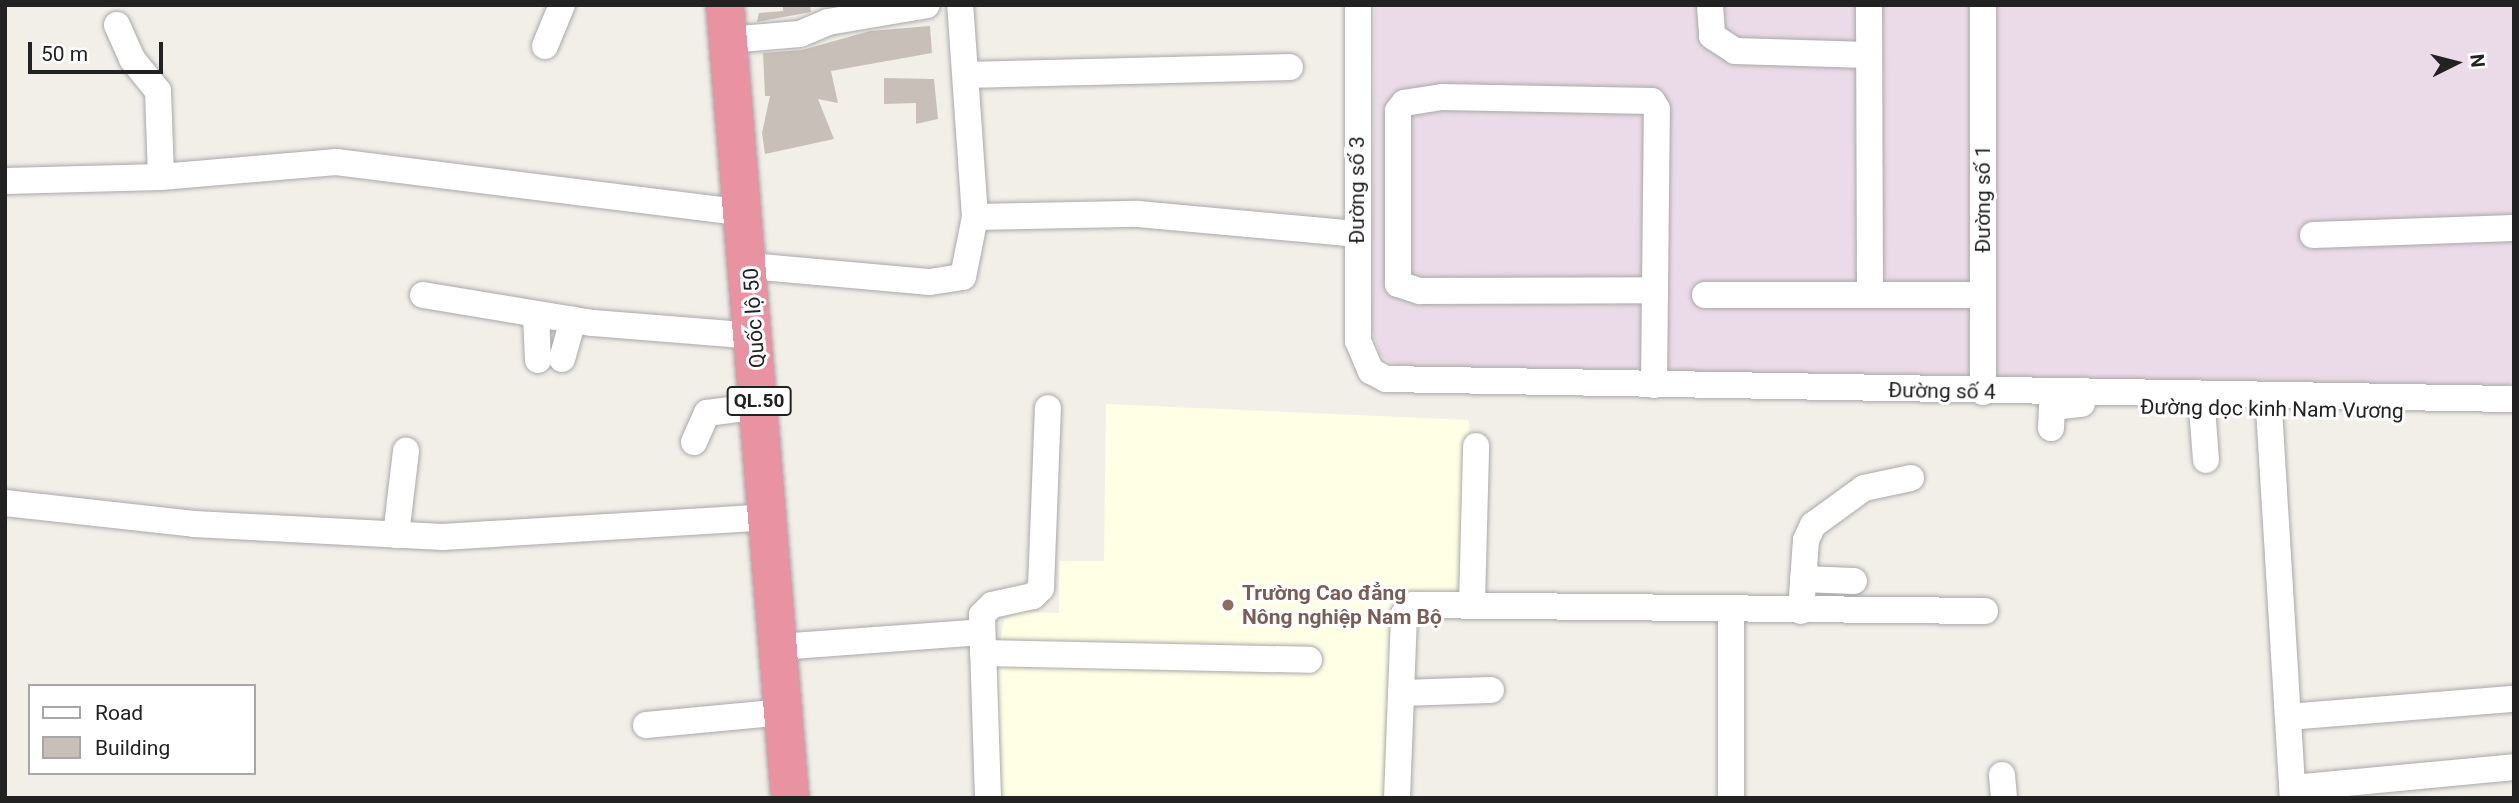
<!DOCTYPE html>
<meta charset="utf-8">
<style>
body{margin:0}
#map{position:relative;width:2519px;height:803px;overflow:hidden;background:#f2efe9;font-family:Roboto,sans-serif}
div>[style]{position:absolute}
.industrial>*{inset:0;background:#ebdbe8}
.education>*{inset:0;background:#ffffe5}
.building>*{inset:0;background:#c7bfb8}
.roads{filter:drop-shadow(0 0 2px #a9a9a9) drop-shadow(0 0 2px #a9a9a9)}
.minor>*{height:26px;margin:-13px;padding:0 13px;transform-origin:13px;border-radius:13px;background:#fff}
.highway>*{height:38px;margin:-19px;padding:0 19px;transform-origin:19px;border-radius:19px;background:#e892a2}
.dots>*{width:19px;height:19px;translate:-50% -50%;box-sizing:border-box;border:4px solid #fff;border-radius:50%}
span{translate:-50% -50%;white-space:nowrap;text-align:center;line-height:1.15;-webkit-text-stroke:6px #fff;paint-order:stroke}
.shield-label span{padding:2px 5px;background:#fff;border:2px solid;border-radius:5px;-webkit-text-stroke-width:0}
.shield-label{font-size:19px;color:#222;font-weight:700}
.street-label{font-size:21px;color:#222}
.education-label{font-size:21px;color:#785e54;font-weight:700}
.left{translate:0 -50%;text-align:left}
.frame{position:absolute;inset:0;border:7px solid #222;pointer-events:none}
.legend{position:absolute;left:28px;top:684px;width:228px;height:91px;box-sizing:border-box;background:#fff;border:2px solid #a7a7a7;margin:0;padding:9px 12px;list-style:none;font-size:21px;color:#222}
.legend li{display:flex;align-items:center;gap:14px;height:35px}
.legend b{width:35px;border:2px solid #a7a7a7}
.north{position:absolute;left:2421px;top:28px;width:70px;height:70px;-webkit-text-stroke:5px #fff;paint-order:stroke;rotate:84deg;font-size:19px;font-weight:700;line-height:28px;text-align:center;color:#222}
.north::after{content:'';display:block;margin:auto;width:24px;height:32px;background:#222;clip-path:polygon(50% 0,100% 100%,50% 72%,0 100%)}
.scale{position:absolute;left:28px;top:42px;width:135px;height:32px;box-sizing:border-box;border:4px solid #222;border-top:0;padding-left:9px;font-size:21px;line-height:24px;white-space:nowrap;color:#222;-webkit-text-stroke:5px #fff;paint-order:stroke}
</style>
<div id="map">
<div class="industrial">
<i style="clip-path:polygon(1375px 5px,2514px 5px,2514px 381px,2504px 386px,1400px 368px,1381px 356px,1372px 331px)"></i>
</div>
<div class="education">
<i style="clip-path:polygon(1106px 404px,1469px 420px,1466px 598px,1397px 597px,1392px 798px,998px 798px,993px 686px,1004px 619px,1023px 612px,1059px 613px,1059px 561px,1104px 561px)"></i>
</div>
<div class="building">
<i style="clip-path:polygon(783px 5px,810px 5px,811px 12px,757px 22px,759px 13px,783px 11px)"></i>
<i style="clip-path:polygon(930px 26px,932px 53px,831px 71px,838px 103px,818px 99px,834px 139px,765px 154px,762px 133px,770px 96px,765px 96px,763px 53px,802px 50px,870px 31px)"></i>
<i style="clip-path:polygon(884px 78px,934px 79px,938px 119px,916px 124px,916px 103px,884px 104px)"></i>
</div>
<div class="roads">
<div class="minor">
<i style="left:1358px;top:5px;width:336px;rotate:90deg"></i>
<i style="left:1358px;top:341px;width:33px;rotate:67deg"></i>
<i style="left:1371px;top:371px;width:17px;rotate:28deg"></i>
<i style="left:1386px;top:379px;width:1128px;rotate:1.02deg"></i>
<i style="left:1710px;top:5px;width:31px;rotate:86deg"></i>
<i style="left:1712px;top:36px;width:27px;rotate:33deg"></i>
<i style="left:1735px;top:51px;width:133px;rotate:1.7deg"></i>
<i style="left:117px;top:25px;width:37px;rotate:66deg"></i>
<i style="left:132px;top:59px;width:41px;rotate:50.9deg"></i>
<i style="left:158px;top:91px;width:86px;rotate:88deg"></i>
<i style="left:728px;top:40px;width:72px;rotate:-4.8deg"></i>
<i style="left:800px;top:34px;width:30px;rotate:-23deg"></i>
<i style="left:828px;top:22px;width:100px;rotate:-9.7deg"></i>
<i style="left:545px;top:46px;width:44px;rotate:-67.5deg"></i>
<i style="left:968px;top:75px;width:322px;rotate:-1.4deg"></i>
<i style="left:5px;top:181px;width:156px;rotate:-1.5deg"></i>
<i style="left:161px;top:177px;width:176px;rotate:-4.9deg"></i>
<i style="left:336px;top:162px;width:412px;rotate:7.1deg"></i>
<i style="left:975px;top:217px;width:163px;rotate:-1.1deg"></i>
<i style="left:1138px;top:214px;width:219px;rotate:5.2deg"></i>
<i style="left:2313px;top:235px;width:201px;rotate:-2deg"></i>
<i style="left:750px;top:266px;width:181px;rotate:5.1deg"></i>
<i style="left:930px;top:282px;width:33px;rotate:-9deg"></i>
<i style="left:963px;top:277px;width:61px;rotate:-78.7deg"></i>
<i style="left:975px;top:217px;width:213px;rotate:-94deg"></i>
<i style="left:423px;top:295px;width:172px;rotate:9.4deg"></i>
<i style="left:593px;top:323px;width:163px;rotate:4.6deg"></i>
<i style="left:1705px;top:295px;width:165px"></i>
<i style="left:1870px;top:295px;width:290px;rotate:-90.2deg"></i>
<i style="left:1870px;top:295px;width:113px"></i>
<i style="left:536px;top:315px;width:45px;rotate:87.5deg"></i>
<i style="left:562px;top:359px;width:41px;rotate:-74.2deg"></i>
<i style="left:1654px;top:385px;width:95px;rotate:-89.4deg"></i>
<i style="left:1655px;top:290px;width:181px;rotate:-89.4deg"></i>
<i style="left:1657px;top:109px;width:9px;rotate:-122deg"></i>
<i style="left:1652px;top:101px;width:210px;rotate:-178.9deg"></i>
<i style="left:1442px;top:97px;width:38px;rotate:171deg"></i>
<i style="left:1404px;top:103px;width:10px;rotate:127deg"></i>
<i style="left:1398px;top:111px;width:173px;rotate:90deg"></i>
<i style="left:1398px;top:284px;width:23px;rotate:18deg"></i>
<i style="left:1420px;top:291px;width:235px;rotate:-0.2deg"></i>
<i style="left:1983px;top:392px;width:387px;rotate:-90deg"></i>
<i style="left:2202px;top:408px;width:52px;rotate:85.6deg"></i>
<i style="left:2269px;top:409px;width:390px;rotate:86.5deg"></i>
<i style="left:2051px;top:428px;width:21px;rotate:-87deg"></i>
<i style="left:2052px;top:407px;width:30px;rotate:-6deg"></i>
<i style="left:694px;top:442px;width:32px;rotate:-66deg"></i>
<i style="left:707px;top:413px;width:53px;rotate:-7.5deg"></i>
<i style="left:5px;top:503px;width:190px;rotate:6.3deg"></i>
<i style="left:194px;top:524px;width:249px;rotate:3deg"></i>
<i style="left:443px;top:537px;width:325px;rotate:-3.5deg"></i>
<i style="left:396px;top:535px;width:85px;rotate:-83.2deg"></i>
<i style="left:1803px;top:579px;width:51px;rotate:2.2deg"></i>
<i style="left:1472px;top:604px;width:158px;rotate:-88.5deg"></i>
<i style="left:1731px;top:610px;width:188px;rotate:90deg"></i>
<i style="left:1801px;top:611px;width:71px;rotate:-86deg"></i>
<i style="left:1806px;top:540px;width:17px;rotate:-65deg"></i>
<i style="left:1813px;top:525px;width:63px;rotate:-36deg"></i>
<i style="left:1864px;top:488px;width:48px;rotate:-12deg"></i>
<i style="left:779px;top:647px;width:203px;rotate:-4.2deg"></i>
<i style="left:983px;top:653px;width:326px;rotate:1.2deg"></i>
<i style="left:1401px;top:693px;width:90px;rotate:-1.9deg"></i>
<i style="left:2288px;top:717px;width:227px;rotate:-4.6deg"></i>
<i style="left:646px;top:725px;width:139px;rotate:-5.4deg"></i>
<i style="left:2002px;top:775px;width:23px;rotate:85deg"></i>
<i style="left:2293px;top:788px;width:222px;rotate:-5.4deg"></i>
<i style="left:988px;top:798px;width:183px;rotate:-91.9deg"></i>
<i style="left:982px;top:615px;width:14px;rotate:-45deg"></i>
<i style="left:992px;top:605px;width:42px;rotate:-12.4deg"></i>
<i style="left:1033px;top:596px;width:11px;rotate:-45deg"></i>
<i style="left:1041px;top:588px;width:180px;rotate:-87.8deg"></i>
<i style="left:1397px;top:798px;width:184px;rotate:-87.8deg"></i>
<i style="left:1404px;top:614px;width:13px;rotate:-45deg"></i>
<i style="left:1413px;top:605px;width:572px;rotate:0.6deg"></i>
</div>
<div class="highway">
<i style="left:725px;top:5px;width:796px;rotate:85.31deg"></i>
</div>
</div>
<div class="dots">
<i style="left:1228px;top:605px;background:#8d6e63"></i>
</div>
<div class="shield-label">
<span style="left:759px;top:401px">QL.50</span>
</div>
<div class="street-label">
<span style="left:1357px;top:190px;rotate:-90deg">Đường số 3</span>
<span style="left:1983px;top:199px;rotate:-90deg">Đường số 1</span>
<span style="left:754px;top:318px;rotate:-94deg">Quốc lộ 50</span>
<span style="left:1942px;top:391px;rotate:1deg">Đường số 4</span>
<span style="left:2272px;top:409px;rotate:1deg">Đường dọc kinh Nam Vương</span>
</div>
<div class="education-label">
<span class="left" style="left:1242px;top:605px">Trường Cao đẳng<br>Nông nghiệp Nam Bộ</span>
</div>
<div class="frame"></div>
<ul class="legend">
<li><b style="height:9px;background:#fff"></b>Road</li>
<li><b style="height:19px;background:#c7bfb8"></b>Building</li>
</ul>
<div class="north">N</div>
<div class="scale">50 m</div>
</div>
